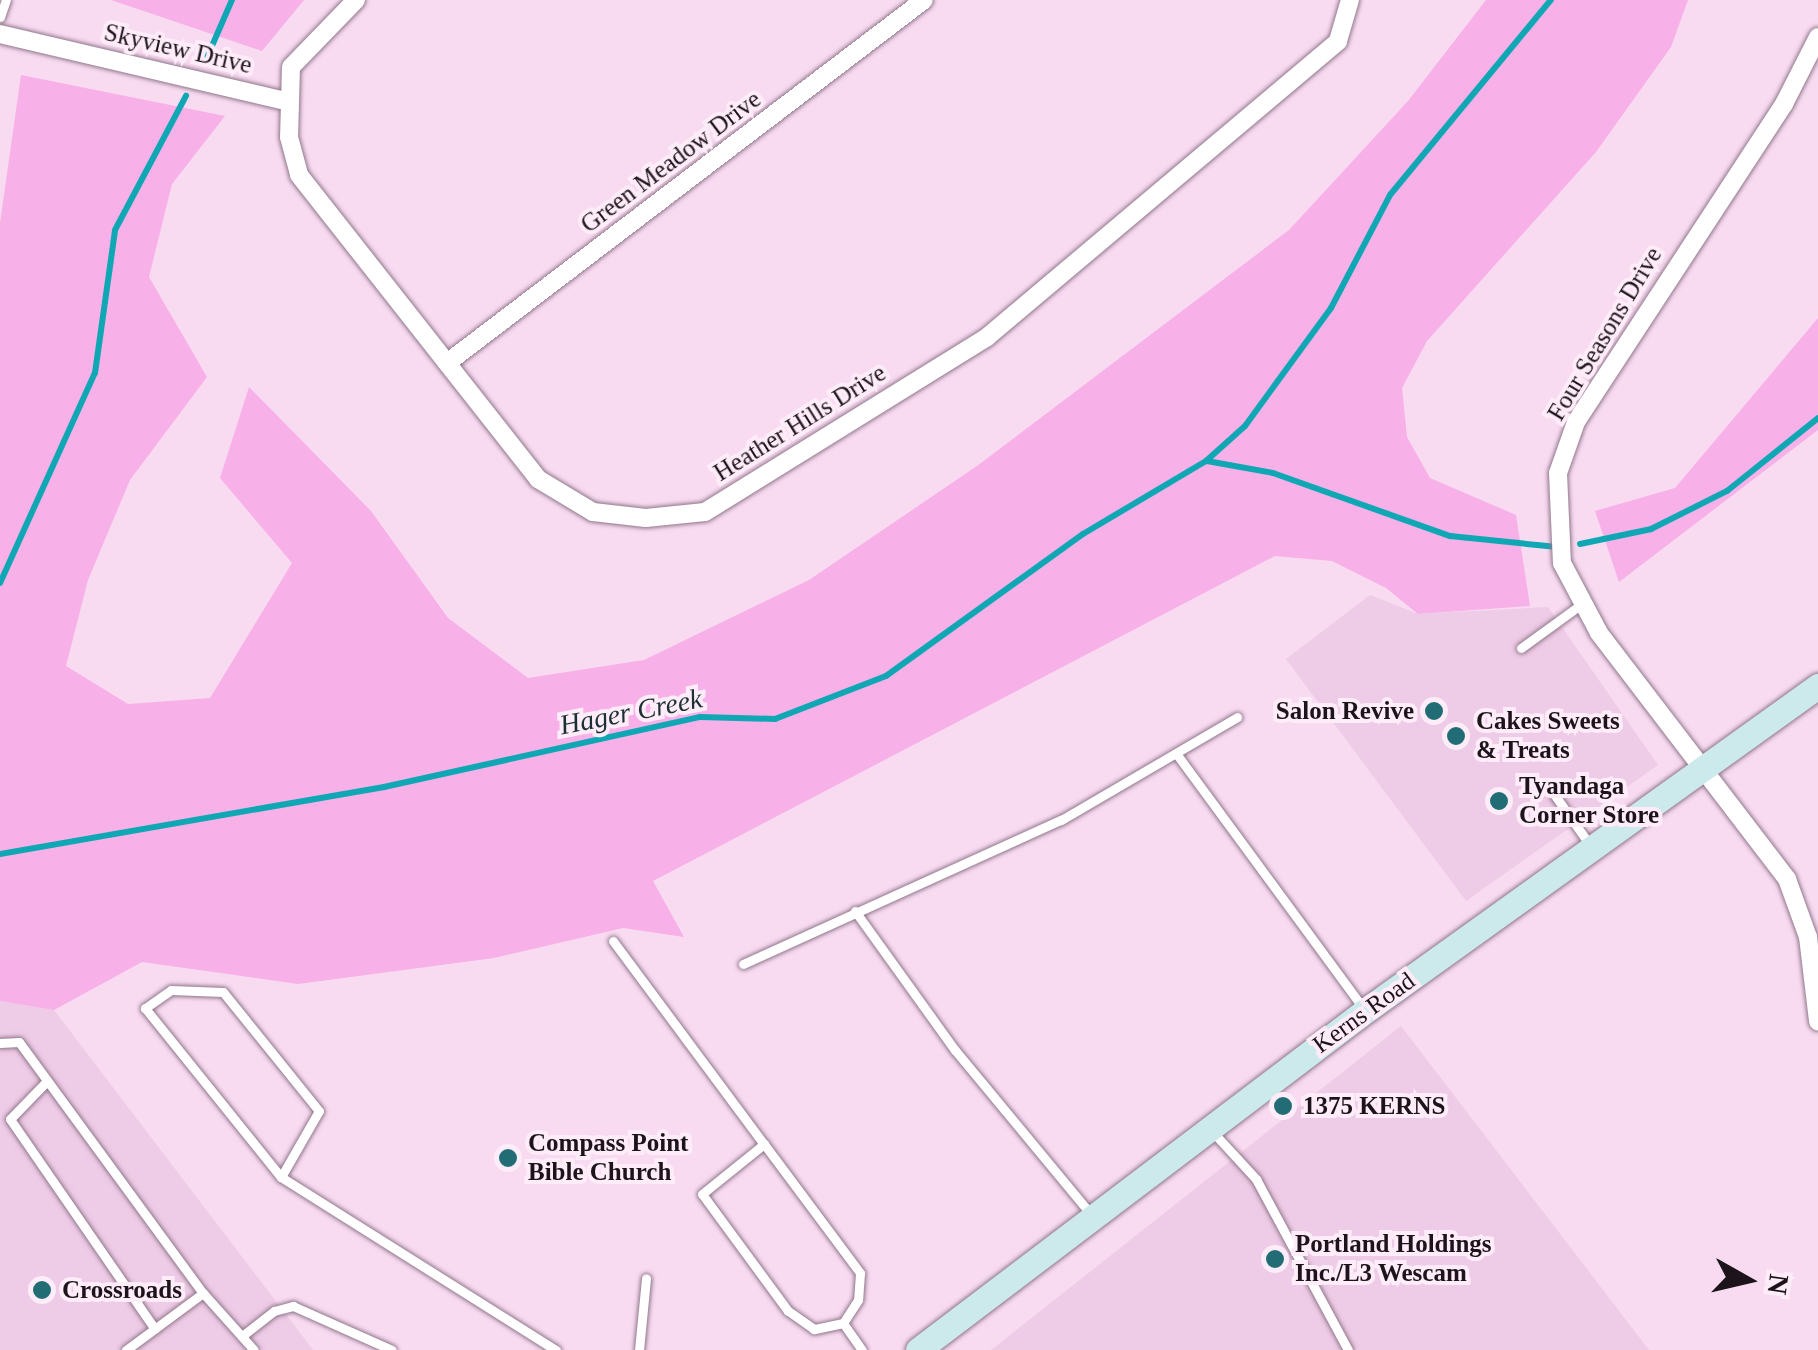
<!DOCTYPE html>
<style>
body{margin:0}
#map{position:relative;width:1818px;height:1350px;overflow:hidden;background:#f8dbf1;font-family:Georgia,serif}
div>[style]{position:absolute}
.built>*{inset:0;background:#eecbe6}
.green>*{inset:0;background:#f7b0e8}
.stream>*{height:6px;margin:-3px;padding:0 3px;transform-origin:3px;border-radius:3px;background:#10a7b5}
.roads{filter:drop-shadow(0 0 2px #91778b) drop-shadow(0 0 2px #91778b)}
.lane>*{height:9px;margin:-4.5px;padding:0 4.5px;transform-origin:4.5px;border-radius:4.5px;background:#fff}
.street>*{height:18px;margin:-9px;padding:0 9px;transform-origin:9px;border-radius:9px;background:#fff}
.secondary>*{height:25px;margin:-12.5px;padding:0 12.5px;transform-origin:12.5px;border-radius:12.5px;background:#cce9ec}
.dots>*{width:28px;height:28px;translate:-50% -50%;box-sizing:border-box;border:5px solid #feecf9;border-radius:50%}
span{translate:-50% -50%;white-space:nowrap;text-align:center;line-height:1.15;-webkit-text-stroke:8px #feecf9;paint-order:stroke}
.street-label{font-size:25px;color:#1d141b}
.poi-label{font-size:25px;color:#1d141b;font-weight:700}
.right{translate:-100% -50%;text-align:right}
.left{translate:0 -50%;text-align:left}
.water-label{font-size:28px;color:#1a3033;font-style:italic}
.north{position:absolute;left:1698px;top:1230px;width:100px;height:100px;-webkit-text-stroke:8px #feecf9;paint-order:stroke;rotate:98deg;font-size:28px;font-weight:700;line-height:40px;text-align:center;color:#1d141b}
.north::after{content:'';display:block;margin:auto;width:35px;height:45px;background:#1d141b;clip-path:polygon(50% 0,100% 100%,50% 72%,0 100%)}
</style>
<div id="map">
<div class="built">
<i style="clip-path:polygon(1370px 595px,1418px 614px,1548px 607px,1658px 765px,1466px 901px,1286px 659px)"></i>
<i style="clip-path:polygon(0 1001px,54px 1010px,313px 1350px,0 1350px)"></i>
<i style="clip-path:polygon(1401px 1026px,1649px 1350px,991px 1350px)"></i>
</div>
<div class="green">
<i style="clip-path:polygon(111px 0,304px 0,262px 51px)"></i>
<i style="clip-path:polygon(1486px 0,1688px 0,1671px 47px,1596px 152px,1427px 341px,1402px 388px,1407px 437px,1430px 478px,1516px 515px,1530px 606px,1418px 614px,1386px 588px,1332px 561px,1275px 556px,653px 881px,684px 937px,623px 928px,494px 958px,298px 984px,142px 962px,54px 1010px,0 1001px,0 223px,21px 75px,225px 116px,172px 184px,149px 277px,207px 377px,130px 480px,88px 580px,66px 666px,128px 704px,210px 698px,292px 563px,220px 478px,249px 387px,371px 511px,448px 618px,528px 678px,644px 660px,809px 580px,977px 466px,1289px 230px,1408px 101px)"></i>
<i style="clip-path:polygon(1818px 318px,1818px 430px,1619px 582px,1595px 511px,1675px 488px)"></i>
</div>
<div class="stream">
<i style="left:205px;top:62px;width:68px;rotate:-66.5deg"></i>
<i style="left:1207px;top:461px;width:67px;rotate:10.3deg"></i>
<i style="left:1273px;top:473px;width:188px;rotate:19.6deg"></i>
<i style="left:1450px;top:536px;width:108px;rotate:5.9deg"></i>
<i style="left:1580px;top:544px;width:73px;rotate:-11.9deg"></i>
<i style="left:1651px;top:529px;width:85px;rotate:-26.6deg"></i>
<i style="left:1727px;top:491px;width:117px;rotate:-38.7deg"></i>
<i style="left:0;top:583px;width:230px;rotate:-65.7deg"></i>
<i style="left:95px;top:373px;width:144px;rotate:-82deg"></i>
<i style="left:115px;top:230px;width:152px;rotate:-62.1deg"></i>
<i style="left:0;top:854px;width:390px;rotate:-9.9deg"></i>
<i style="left:384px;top:787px;width:324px;rotate:-12.5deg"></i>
<i style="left:700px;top:717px;width:75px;rotate:1.5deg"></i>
<i style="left:775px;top:719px;width:119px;rotate:-21.2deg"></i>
<i style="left:886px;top:676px;width:243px;rotate:-35.8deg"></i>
<i style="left:1083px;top:534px;width:143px;rotate:-30.7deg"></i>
<i style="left:1206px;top:461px;width:52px;rotate:-41.9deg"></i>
<i style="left:1245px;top:426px;width:146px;rotate:-53.9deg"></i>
<i style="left:1331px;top:308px;width:127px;rotate:-62.4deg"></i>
<i style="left:1390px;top:195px;width:253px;rotate:-50.5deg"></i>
</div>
<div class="roads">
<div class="lane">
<i style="left:0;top:17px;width:18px;rotate:-71deg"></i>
<i style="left:1521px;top:648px;width:77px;rotate:-36deg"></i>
<i style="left:1178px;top:756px;width:313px;rotate:53.7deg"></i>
<i style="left:1554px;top:794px;width:62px;rotate:54.8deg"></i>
<i style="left:855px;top:911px;width:171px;rotate:54.3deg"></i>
<i style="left:955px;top:1050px;width:217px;rotate:50.4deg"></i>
<i style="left:613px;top:941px;width:253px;rotate:53.4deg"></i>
<i style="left:764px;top:1144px;width:161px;rotate:53.3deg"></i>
<i style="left:860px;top:1273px;width:27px;rotate:94deg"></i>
<i style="left:858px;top:1300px;width:27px;rotate:123deg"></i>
<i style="left:843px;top:1323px;width:30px;rotate:168deg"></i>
<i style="left:814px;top:1329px;width:32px;rotate:-145deg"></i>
<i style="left:788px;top:1311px;width:145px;rotate:-126.3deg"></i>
<i style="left:702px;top:1194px;width:80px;rotate:-38.9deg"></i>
<i style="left:743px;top:964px;width:349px;rotate:-24.4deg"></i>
<i style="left:1061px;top:820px;width:204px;rotate:-30.3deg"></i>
<i style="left:0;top:1043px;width:19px;rotate:-3deg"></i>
<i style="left:19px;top:1042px;width:311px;rotate:53.8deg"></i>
<i style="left:203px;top:1293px;width:96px;rotate:143.5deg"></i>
<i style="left:47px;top:1081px;width:53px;rotate:134.2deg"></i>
<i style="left:10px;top:1119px;width:255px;rotate:55.4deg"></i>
<i style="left:1211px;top:1130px;width:67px;rotate:47.4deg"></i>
<i style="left:1256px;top:1179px;width:194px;rotate:61.7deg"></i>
<i style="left:281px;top:1177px;width:76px;rotate:-60.1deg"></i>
<i style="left:319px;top:1111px;width:153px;rotate:-128.9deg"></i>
<i style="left:223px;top:992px;width:52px;rotate:-177.8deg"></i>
<i style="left:171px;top:990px;width:32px;rotate:145deg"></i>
<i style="left:145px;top:1008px;width:217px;rotate:51.2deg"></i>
<i style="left:281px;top:1177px;width:325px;rotate:32.2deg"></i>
<i style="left:203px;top:1293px;width:76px;rotate:48.2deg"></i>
<i style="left:843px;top:1323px;width:33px;rotate:55deg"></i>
<i style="left:242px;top:1336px;width:41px;rotate:-38deg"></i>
<i style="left:274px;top:1311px;width:20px;rotate:-15deg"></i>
<i style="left:293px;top:1306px;width:108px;rotate:24deg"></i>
<i style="left:639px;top:1350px;width:72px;rotate:-84.4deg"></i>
</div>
<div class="street">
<i style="left:356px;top:0;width:93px;rotate:134.1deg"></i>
<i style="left:291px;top:67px;width:70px;rotate:91.6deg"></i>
<i style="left:289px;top:137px;width:39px;rotate:75deg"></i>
<i style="left:299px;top:175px;width:387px;rotate:51.8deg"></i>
<i style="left:538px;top:479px;width:64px;rotate:31deg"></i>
<i style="left:593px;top:512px;width:53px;rotate:6.5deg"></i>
<i style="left:646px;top:518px;width:59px;rotate:-5.8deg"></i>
<i style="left:705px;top:512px;width:332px;rotate:-31.8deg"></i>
<i style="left:987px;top:337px;width:459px;rotate:-40.1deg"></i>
<i style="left:1338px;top:41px;width:43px;rotate:-73.7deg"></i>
<i style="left:0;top:34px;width:294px;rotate:13.2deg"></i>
<i style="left:1818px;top:37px;width:75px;rotate:116.9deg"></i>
<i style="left:1784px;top:104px;width:380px;rotate:123.2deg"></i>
<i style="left:1576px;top:422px;width:54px;rotate:109.4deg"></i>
<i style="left:1558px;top:473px;width:90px;rotate:87.5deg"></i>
<i style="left:1562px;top:563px;width:79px;rotate:62.1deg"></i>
<i style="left:1599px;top:633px;width:310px;rotate:52.6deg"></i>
<i style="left:1787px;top:879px;width:62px;rotate:70.1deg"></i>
<i style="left:1808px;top:937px;width:85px;rotate:83.2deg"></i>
<i style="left:447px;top:363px;width:599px;rotate:-37.27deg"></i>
</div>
<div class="secondary">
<i style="left:918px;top:1350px;width:561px;rotate:-37.18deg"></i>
<i style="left:1365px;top:1011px;width:558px;rotate:-35.66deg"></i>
</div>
</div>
<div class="dots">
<i style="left:1434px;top:711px;background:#226d75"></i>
<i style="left:1456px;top:736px;background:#226d75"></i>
<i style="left:1499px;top:801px;background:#226d75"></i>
<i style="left:1283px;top:1106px;background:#226d75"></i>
<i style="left:508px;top:1158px;background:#226d75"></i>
<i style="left:1275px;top:1259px;background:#226d75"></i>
<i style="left:42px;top:1290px;background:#226d75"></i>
</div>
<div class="street-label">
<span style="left:178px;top:49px;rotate:13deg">Skyview Drive</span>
<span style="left:671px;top:162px;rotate:-37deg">Green Meadow Drive</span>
<span style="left:1605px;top:334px;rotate:-59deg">Four Seasons Drive</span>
<span style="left:800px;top:423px;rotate:-32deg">Heather Hills Drive</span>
<span style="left:1364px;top:1013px;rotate:-36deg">Kerns Road</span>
</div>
<div class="poi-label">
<span class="right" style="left:1414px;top:711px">Salon Revive</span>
<span class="left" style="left:1476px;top:736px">Cakes Sweets<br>&amp; Treats</span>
<span class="left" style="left:1519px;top:801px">Tyandaga<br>Corner Store</span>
<span class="left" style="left:1303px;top:1106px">1375 KERNS</span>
<span class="left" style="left:528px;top:1158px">Compass Point<br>Bible Church</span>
<span class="left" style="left:1295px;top:1259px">Portland Holdings<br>Inc./L3 Wescam</span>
<span class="left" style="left:62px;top:1290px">Crossroads</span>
</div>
<div class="water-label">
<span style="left:631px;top:712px;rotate:-11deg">Hager Creek</span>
</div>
<div class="north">N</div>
</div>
